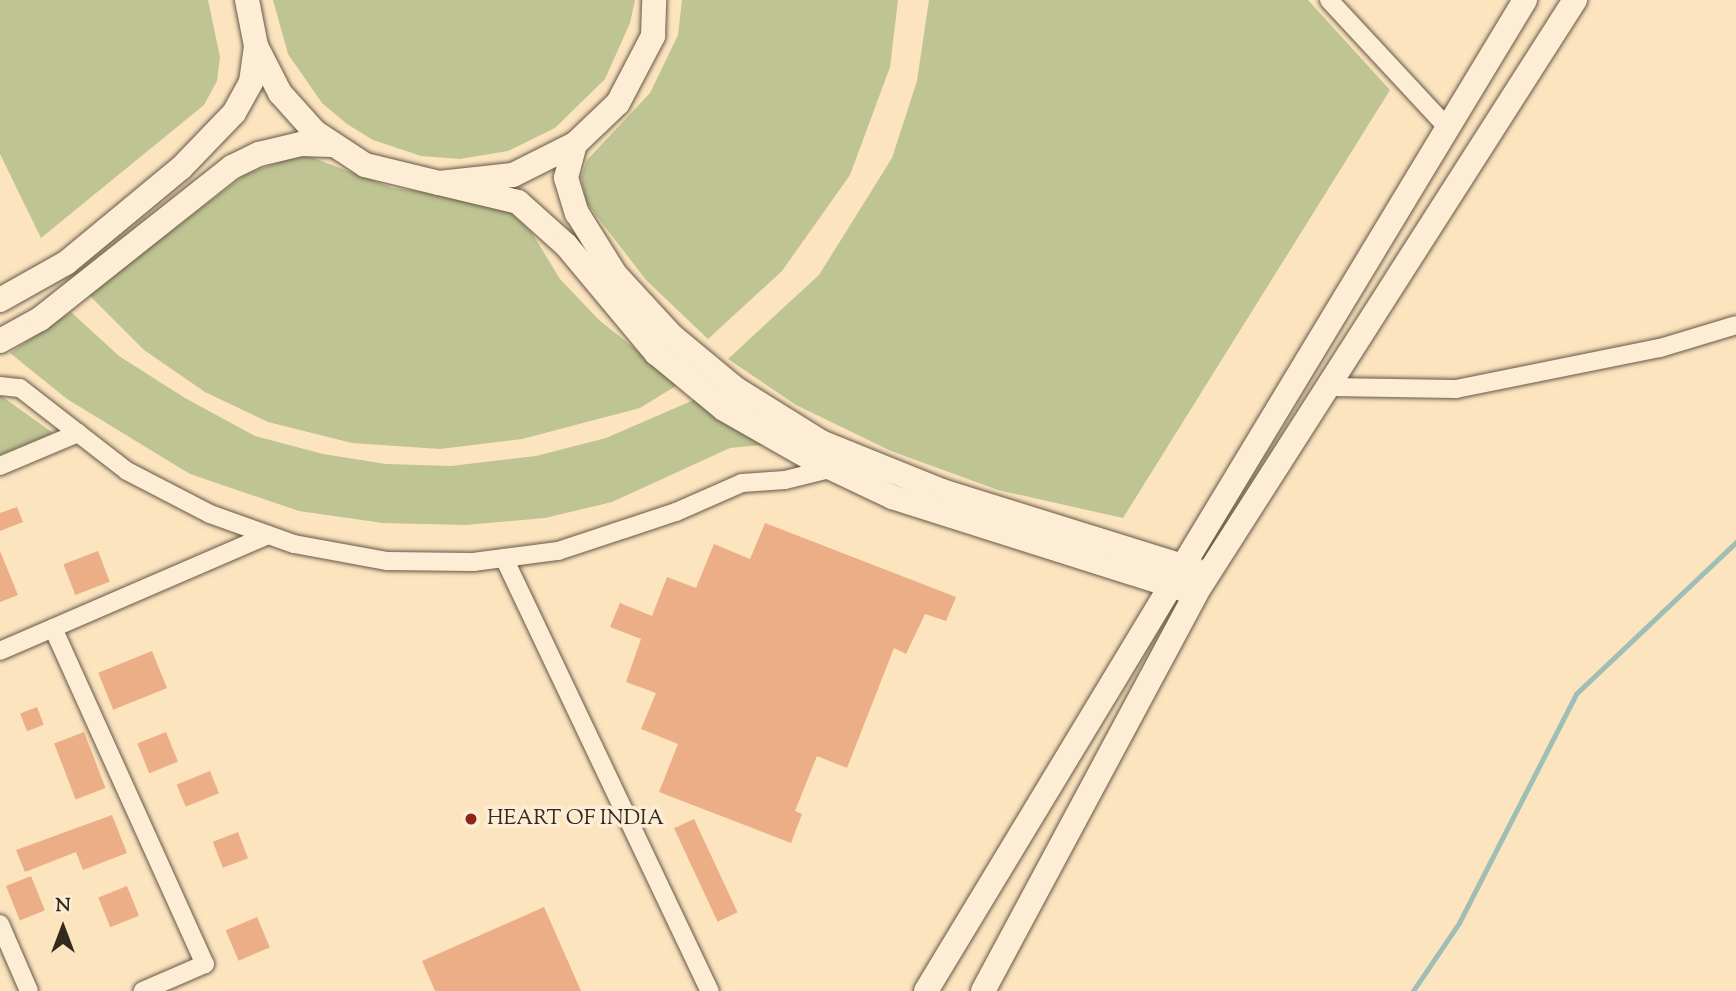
<!DOCTYPE html>
<style>
body{margin:0}
#map{position:relative;width:1736px;height:991px;overflow:hidden;background:#fce4bf;font-family:"Sorts Mill Goudy",serif}
div>[style]{position:absolute}
.green>*{inset:0;background:#bec492}
.stream>*{height:4.5px;margin:-2.25px;padding:0 2.25px;transform-origin:2.25px;border-radius:2.25px;background:#9fbeb5}
.building>*{inset:0;background:#ebae86;transform-origin:0 0}
.roads{filter:drop-shadow(0 0 2px #655847) drop-shadow(0 0 2px #655847)}
.street>*{height:18px;margin:-9px;padding:0 9px;transform-origin:9px;border-radius:9px;background:#fdedd5}
.secondary>*{height:24px;margin:-12px;padding:0 12px;transform-origin:12px;border-radius:12px;background:#fdedd5}
.dots>*{width:19px;height:19px;translate:-50% -50%;box-sizing:border-box;border:4px solid #fdedd5;border-radius:50%}
span{translate:-50% -50%;white-space:nowrap;text-align:center;line-height:1.15;-webkit-text-stroke:7px #fdedd5;paint-order:stroke}
.poi-label{font-size:21px;color:#332a1f}
.left{translate:0 -50%;text-align:left}
.north{position:absolute;left:28px;top:893px;width:70px;height:70px;-webkit-text-stroke:5px #fdedd5;paint-order:stroke;rotate:0deg;font-size:19px;font-weight:700;line-height:28px;text-align:center;color:#332a1f}
.north::after{content:'';display:block;margin:auto;width:24px;height:32px;background:#332a1f;clip-path:polygon(50% 0,100% 100%,50% 72%,0 100%)}
</style>
<div id="map">
<div class="green">
<i style="clip-path:polygon(0 0,208px 0,220px 57px,217px 81px,204px 105px,41px 238px,0 154px)"></i>
<i style="clip-path:polygon(273px 0,635px 0,630px 23px,605px 79px,555px 128px,508px 151px,460px 159px,421px 156px,373px 140px,347px 124px,322px 103px,288px 54px)"></i>
<i style="clip-path:polygon(682px 0,898px 0,890px 67px,850px 175px,782px 271px,708px 339px,646px 280px,586px 202px,581px 177px,587px 160px,650px 93px,678px 35px)"></i>
<i style="clip-path:polygon(929px 0,1308px 0,1390px 90px,1123px 518px,998px 490px,891px 451px,796px 405px,728px 359px,819px 275px,892px 158px,917px 81px)"></i>
<i style="clip-path:polygon(303px 154px,393px 188px,500px 202px,532px 233px,560px 279px,599px 320px,679px 384px,640px 408px,522px 439px,440px 449px,352px 443px,268px 422px,205px 392px,144px 350px,88px 294px,246px 174px)"></i>
<i style="clip-path:polygon(71px 312px,119px 356px,185px 398px,255px 436px,323px 454px,386px 464px,451px 466px,536px 456px,606px 438px,696px 399px,773px 444px,730px 448px,612px 502px,545px 518px,466px 525px,383px 523px,299px 511px,190px 474px,67px 399px,10px 353px)"></i>
<i style="clip-path:polygon(0 395px,53px 433px,0 455px)"></i>
</div>
<div class="stream">
<i style="left:1413px;top:991px;width:82px;rotate:-55.9deg"></i>
<i style="left:1459px;top:923px;width:257px;rotate:-62.9deg"></i>
<i style="left:1576px;top:694px;width:221px;rotate:-43.5deg"></i>
</div>
<div class="building">
<i style="clip-path:polygon(17px 507px,23px 522px,0 531px,0 513px)"></i>
<i style="clip-path:polygon(765px 523px,956px 597px,946px 621px,925px 614px,906px 654px,894px 648px,847px 768px,817px 756px,795px 811px,802px 814px,791px 843px,659px 792px,678px 744px,641px 729px,656px 693px,626px 682px,641px 639px,610px 627px,620px 603px,652px 616px,667px 577px,696px 588px,714px 544px,750px 559px)"></i>
<i style="clip-path:polygon(0 551px,18px 595px,0 602px)"></i>
<i style="left:98px;top:551px;width:33px;height:37px;rotate:69deg"></i>
<i style="left:152px;top:651px;width:40px;height:58px;rotate:68deg"></i>
<i style="left:37px;top:707px;width:19px;height:18px;rotate:69deg"></i>
<i style="left:84px;top:732px;width:60px;height:32px;rotate:69deg"></i>
<i style="left:166px;top:732px;width:32px;height:31px;rotate:68deg"></i>
<i style="left:210px;top:771px;width:24px;height:36px;rotate:68deg"></i>
<i style="clip-path:polygon(112px 815px,127px 853px,83px 870px,76px 852px,25px 872px,16px 850px)"></i>
<i style="left:694px;top:819px;width:103px;height:22px;rotate:65deg"></i>
<i style="left:238px;top:832px;width:28px;height:27px;rotate:69deg"></i>
<i style="left:31px;top:876px;width:37px;height:27px;rotate:68deg"></i>
<i style="left:127px;top:886px;width:32px;height:31px;rotate:68deg"></i>
<i style="clip-path:polygon(544px 907px,581px 991px,435px 991px,422px 961px)"></i>
<i style="left:257px;top:917px;width:33px;height:34px;rotate:67deg"></i>
</div>
<div class="roads">
<div class="street">
<i style="left:1329px;top:0;width:175px;rotate:47.1deg"></i>
<i style="left:0;top:386px;width:20px;rotate:6deg"></i>
<i style="left:20px;top:388px;width:135px;rotate:37.8deg"></i>
<i style="left:127px;top:471px;width:93px;rotate:27.4deg"></i>
<i style="left:210px;top:514px;width:89px;rotate:19.7deg"></i>
<i style="left:294px;top:544px;width:95px;rotate:10.4deg"></i>
<i style="left:387px;top:561px;width:86px;rotate:0.7deg"></i>
<i style="left:473px;top:562px;width:86px;rotate:-7.4deg"></i>
<i style="left:558px;top:551px;width:124px;rotate:-18.3deg"></i>
<i style="left:676px;top:512px;width:72px;rotate:-23.7deg"></i>
<i style="left:742px;top:483px;width:43px;rotate:-4deg"></i>
<i style="left:785px;top:480px;width:49px;rotate:-14deg"></i>
<i style="left:1329px;top:387px;width:127px;rotate:0.9deg"></i>
<i style="left:1456px;top:389px;width:208px;rotate:-11.4deg"></i>
<i style="left:1660px;top:348px;width:79px;rotate:-16.8deg"></i>
<i style="left:0;top:466px;width:85px;rotate:-22.9deg"></i>
<i style="left:504px;top:558px;width:480px;rotate:64.6deg"></i>
<i style="left:53px;top:628px;width:369px;rotate:65.7deg"></i>
<i style="left:205px;top:964px;width:68px;rotate:156.5deg"></i>
<i style="left:0;top:651px;width:292px;rotate:-23.4deg"></i>
<i style="left:0;top:924px;width:73px;rotate:66.6deg"></i>
</div>
<div class="secondary">
<i style="left:247px;top:0;width:47px;rotate:78.9deg"></i>
<i style="left:256px;top:46px;width:53px;rotate:62.9deg"></i>
<i style="left:280px;top:93px;width:52px;rotate:48.1deg"></i>
<i style="left:315px;top:132px;width:60px;rotate:33.4deg"></i>
<i style="left:365px;top:165px;width:76px;rotate:13.7deg"></i>
<i style="left:439px;top:183px;width:74px;rotate:-6.2deg"></i>
<i style="left:513px;top:175px;width:69px;rotate:-26.6deg"></i>
<i style="left:575px;top:144px;width:59px;rotate:-43.6deg"></i>
<i style="left:618px;top:103px;width:76px;rotate:-62.4deg"></i>
<i style="left:653px;top:36px;width:36px;rotate:-88deg"></i>
<i style="left:575px;top:144px;width:35px;rotate:105deg"></i>
<i style="left:566px;top:178px;width:37px;rotate:73deg"></i>
<i style="left:577px;top:213px;width:72px;rotate:58.1deg"></i>
<i style="left:615px;top:274px;width:84px;rotate:47.4deg"></i>
<i style="left:672px;top:336px;width:83px;rotate:39.6deg"></i>
<i style="left:736px;top:389px;width:100px;rotate:31.9deg"></i>
<i style="left:821px;top:442px;width:131px;rotate:22deg"></i>
<i style="left:942px;top:491px;width:266px;rotate:17.3deg"></i>
<i style="left:439px;top:183px;width:81px;rotate:13.5deg"></i>
<i style="left:518px;top:202px;width:64px;rotate:41.9deg"></i>
<i style="left:566px;top:245px;width:141px;rotate:50.2deg"></i>
<i style="left:656px;top:353px;width:88px;rotate:39.5deg"></i>
<i style="left:724px;top:409px;width:99px;rotate:29.7deg"></i>
<i style="left:810px;top:458px;width:91px;rotate:25.4deg"></i>
<i style="left:892px;top:497px;width:307px;rotate:17.6deg"></i>
<i style="left:0;top:300px;width:76px;rotate:-29.3deg"></i>
<i style="left:66px;top:263px;width:149px;rotate:-39.6deg"></i>
<i style="left:181px;top:168px;width:76px;rotate:-46.1deg"></i>
<i style="left:234px;top:113px;width:35px;rotate:-61deg"></i>
<i style="left:251px;top:82px;width:36px;rotate:-82deg"></i>
<i style="left:0;top:341px;width:46px;rotate:-28.8deg"></i>
<i style="left:40px;top:319px;width:245px;rotate:-38.4deg"></i>
<i style="left:232px;top:167px;width:30px;rotate:-26deg"></i>
<i style="left:259px;top:154px;width:43px;rotate:-13.4deg"></i>
<i style="left:301px;top:144px;width:30px;rotate:2deg"></i>
<i style="left:926px;top:991px;width:1158px;rotate:-58.85deg"></i>
<i style="left:983px;top:991px;width:451px;rotate:-61.8deg"></i>
<i style="left:1196px;top:593px;width:704px;rotate:-57.42deg"></i>
</div>
</div>
<div class="dots">
<i style="left:471px;top:819px;background:#8f2418"></i>
</div>
<div class="poi-label">
<span class="left" style="left:487px;top:819px">HEART OF INDIA</span>
</div>
<div class="north">N</div>
</div>
